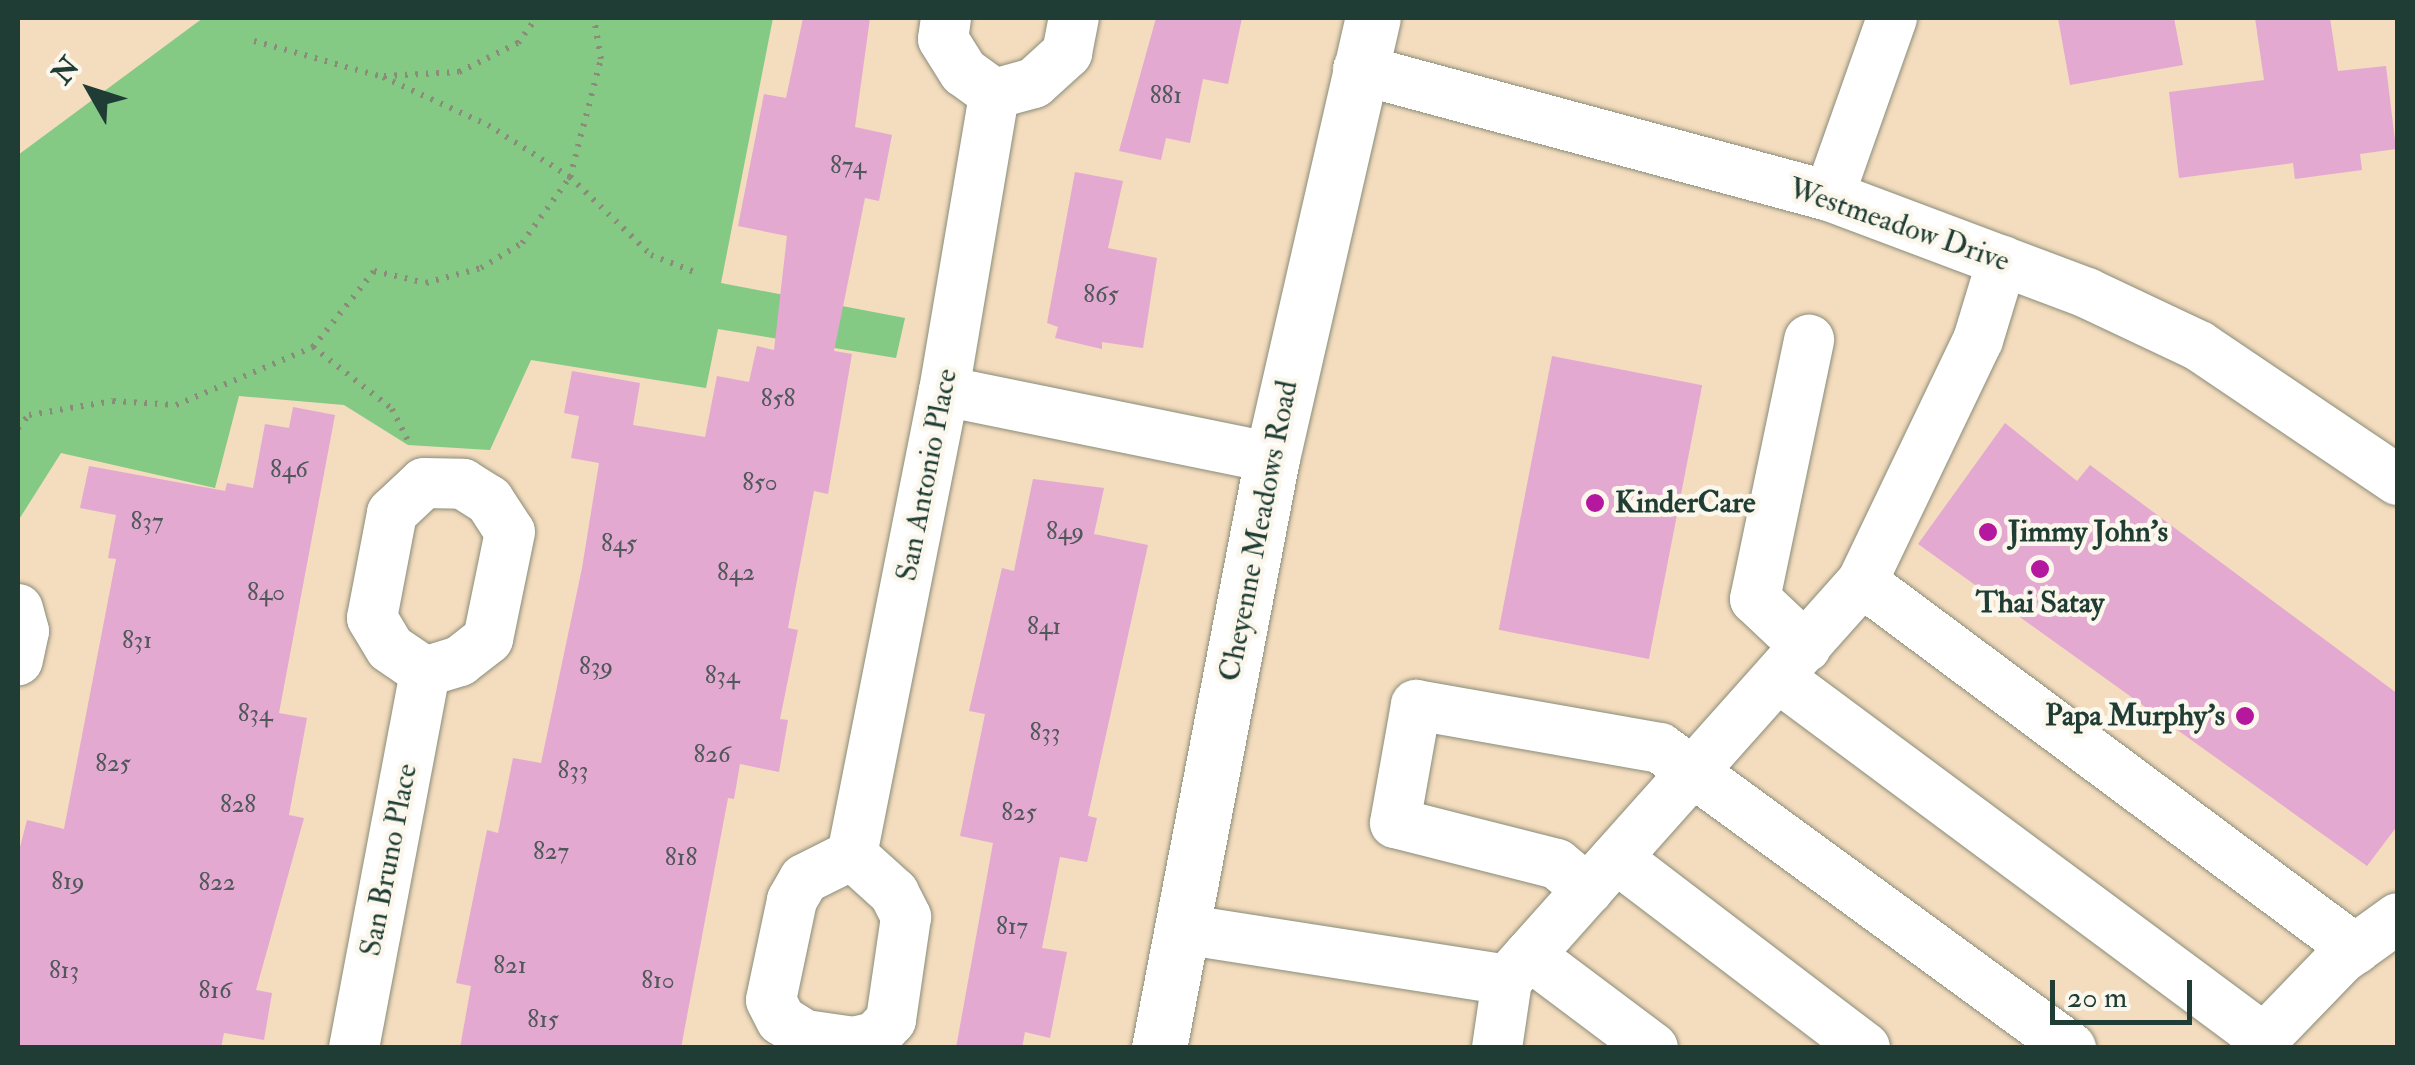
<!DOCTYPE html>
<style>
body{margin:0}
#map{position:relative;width:2415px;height:1065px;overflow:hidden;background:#f4dcbe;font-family:"IM FELL Double Pica",serif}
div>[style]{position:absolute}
.green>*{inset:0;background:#84c984}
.building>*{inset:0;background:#e3a9d1;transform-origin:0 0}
.path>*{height:6px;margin-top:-3px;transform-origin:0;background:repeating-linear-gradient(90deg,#8a8c79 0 2.5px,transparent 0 10.5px)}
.roads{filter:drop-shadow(0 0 2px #8a8c79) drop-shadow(0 0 2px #8a8c79)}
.minor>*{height:50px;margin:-25px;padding:0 25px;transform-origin:25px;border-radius:25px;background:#fff}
.major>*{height:55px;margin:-27.5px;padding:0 27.5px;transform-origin:27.5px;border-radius:27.5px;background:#fff}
.dots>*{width:28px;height:28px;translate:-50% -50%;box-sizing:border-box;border:5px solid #fbf7ec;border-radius:50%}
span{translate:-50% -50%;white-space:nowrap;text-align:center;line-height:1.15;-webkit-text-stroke:9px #fbf7ec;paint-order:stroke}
.number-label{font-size:25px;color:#50585b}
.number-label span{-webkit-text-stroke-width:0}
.street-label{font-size:30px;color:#1f3d34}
.poi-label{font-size:30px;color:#1f3d34;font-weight:700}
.left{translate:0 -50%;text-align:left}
.right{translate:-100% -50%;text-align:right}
.frame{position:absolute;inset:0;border:20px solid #1f3d34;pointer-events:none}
.north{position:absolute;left:40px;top:40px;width:100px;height:100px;-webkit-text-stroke:8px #fbf7ec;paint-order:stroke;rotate:309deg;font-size:28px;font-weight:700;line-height:40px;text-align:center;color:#1f3d34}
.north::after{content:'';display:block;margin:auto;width:35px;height:45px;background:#1f3d34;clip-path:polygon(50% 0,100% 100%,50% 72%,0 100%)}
.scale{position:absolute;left:2050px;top:980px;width:142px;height:45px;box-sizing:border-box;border:5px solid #1f3d34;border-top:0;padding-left:12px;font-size:30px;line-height:35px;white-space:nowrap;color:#1f3d34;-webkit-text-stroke:8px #fbf7ec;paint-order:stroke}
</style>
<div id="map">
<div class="green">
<i style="clip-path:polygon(203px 18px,773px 18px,721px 283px,905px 318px,896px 358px,718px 329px,706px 388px,531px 360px,490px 450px,408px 445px,344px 405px,239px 396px,215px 488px,61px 453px,18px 521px,18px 155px)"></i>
</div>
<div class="building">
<i style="clip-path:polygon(803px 18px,870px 18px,855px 127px,892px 135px,879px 201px,865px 198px,834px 351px,852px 354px,828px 494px,814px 491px,788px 628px,798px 630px,780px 719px,788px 720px,779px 772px,740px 764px,734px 799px,728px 798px,681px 1048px,460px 1048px,471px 986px,456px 983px,487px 830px,498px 833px,513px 758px,541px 763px,582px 568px,599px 463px,571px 458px,579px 416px,564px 413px,572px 371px,640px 383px,633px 425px,705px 437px,717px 376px,749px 382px,757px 346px,774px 350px,787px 236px,738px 226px,764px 94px,786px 98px)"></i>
<i style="clip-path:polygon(1156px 18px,1242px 18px,1228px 84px,1203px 79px,1190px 143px,1166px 138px,1161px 160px,1119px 151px)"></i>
<i style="clip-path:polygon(2058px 18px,2174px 18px,2183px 65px,2070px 85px)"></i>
<i style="clip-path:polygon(2255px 18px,2330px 18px,2338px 71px,2386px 66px,2396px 149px,2360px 154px,2362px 170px,2295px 179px,2293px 163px,2179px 178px,2169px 92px,2264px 80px)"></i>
<i style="clip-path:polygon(1075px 172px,1123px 181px,1108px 248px,1157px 258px,1143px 348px,1102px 342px,1102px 349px,1055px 338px,1058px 327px,1047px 323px)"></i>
<i style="left:1552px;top:356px;width:153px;height:279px;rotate:11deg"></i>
<i style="clip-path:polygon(293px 407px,335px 415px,279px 713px,307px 718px,289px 815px,304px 818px,256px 990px,272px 993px,264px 1040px,224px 1033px,221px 1048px,18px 1048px,18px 855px,27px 820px,64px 829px,116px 559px,108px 558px,116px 515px,80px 508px,89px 466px,225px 491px,227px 483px,253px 488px,265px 424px,289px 428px)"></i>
<i style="clip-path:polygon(2005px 423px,2077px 481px,2090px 465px,2398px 694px,2398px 825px,2367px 866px,1918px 544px)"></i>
<i style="clip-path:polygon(1033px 479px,1104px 488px,1094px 534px,1148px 545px,1088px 816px,1097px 818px,1087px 862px,1060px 857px,1042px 948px,1067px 952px,1050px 1038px,1025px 1032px,1022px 1048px,956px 1048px,993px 843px,960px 836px,985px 714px,969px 711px,1002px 568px,1014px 571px)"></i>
</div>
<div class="path">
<i style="left:254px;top:41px;width:134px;rotate:15.6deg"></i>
<i style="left:383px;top:77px;width:115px;rotate:24.6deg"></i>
<i style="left:488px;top:125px;width:97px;rotate:32.4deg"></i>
<i style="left:570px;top:177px;width:112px;rotate:43.9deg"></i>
<i style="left:651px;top:255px;width:49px;rotate:21.4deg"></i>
<i style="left:384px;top:76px;width:75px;rotate:-3.1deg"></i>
<i style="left:459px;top:72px;width:66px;rotate:-26.2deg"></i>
<i style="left:518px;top:43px;width:31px;rotate:-54deg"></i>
<i style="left:313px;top:347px;width:100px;rotate:38.1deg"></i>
<i style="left:392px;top:409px;width:34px;rotate:63deg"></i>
<i style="left:18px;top:428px;width:17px;rotate:-50deg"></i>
<i style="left:29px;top:415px;width:85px;rotate:-9.5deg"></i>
<i style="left:113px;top:401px;width:63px;rotate:3.6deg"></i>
<i style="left:176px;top:405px;width:149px;rotate:-22.9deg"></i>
<i style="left:313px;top:347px;width:97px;rotate:-51.2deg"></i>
<i style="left:374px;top:271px;width:53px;rotate:13deg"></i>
<i style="left:426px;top:283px;width:57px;rotate:-15.3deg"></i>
<i style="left:481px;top:268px;width:48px;rotate:-31.4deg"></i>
<i style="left:522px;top:243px;width:82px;rotate:-54deg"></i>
<i style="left:570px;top:177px;width:122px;rotate:-75.3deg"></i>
<i style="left:601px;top:59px;width:42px;rotate:-99.7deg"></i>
</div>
<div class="roads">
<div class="minor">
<i style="left:946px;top:18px;width:21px;rotate:98deg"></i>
<i style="left:943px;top:39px;width:39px;rotate:58deg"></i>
<i style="left:964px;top:72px;width:37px;rotate:36deg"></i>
<i style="left:1358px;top:69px;width:488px;rotate:15.1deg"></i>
<i style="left:1829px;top:196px;width:276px;rotate:20.6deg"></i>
<i style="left:2087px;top:293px;width:124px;rotate:25.3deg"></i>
<i style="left:2199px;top:346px;width:240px;rotate:34deg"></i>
<i style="left:994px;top:94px;width:41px;rotate:-15.4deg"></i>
<i style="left:1034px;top:83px;width:45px;rotate:-42.3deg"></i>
<i style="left:1067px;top:53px;width:36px;rotate:-79deg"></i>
<i style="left:1829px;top:196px;width:189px;rotate:-70.5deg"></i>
<i style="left:944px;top:391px;width:335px;rotate:11.5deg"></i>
<i style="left:424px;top:483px;width:39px;rotate:1deg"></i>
<i style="left:463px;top:484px;width:31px;rotate:32deg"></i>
<i style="left:489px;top:500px;width:38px;rotate:57deg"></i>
<i style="left:510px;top:532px;width:109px;rotate:101.6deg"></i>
<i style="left:488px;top:639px;width:36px;rotate:142deg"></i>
<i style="left:460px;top:661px;width:37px;rotate:163deg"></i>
<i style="left:425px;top:672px;width:42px;rotate:-145.6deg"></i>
<i style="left:390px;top:648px;width:35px;rotate:-121deg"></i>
<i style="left:372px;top:618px;width:107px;rotate:-79.2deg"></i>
<i style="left:392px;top:513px;width:44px;rotate:-43.2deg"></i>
<i style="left:1862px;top:582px;width:615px;rotate:36.66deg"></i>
<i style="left:18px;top:609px;width:23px;rotate:75deg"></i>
<i style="left:24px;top:631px;width:30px;rotate:102deg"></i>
<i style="left:1806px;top:647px;width:70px;rotate:-136.7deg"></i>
<i style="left:1755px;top:599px;width:265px;rotate:-78.2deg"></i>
<i style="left:1779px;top:678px;width:602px;rotate:36.62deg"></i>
<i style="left:852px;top:855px;width:473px;rotate:-78.8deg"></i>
<i style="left:944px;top:391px;width:301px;rotate:-80.4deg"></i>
<i style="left:852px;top:855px;width:57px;rotate:42.1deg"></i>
<i style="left:894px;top:893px;width:27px;rotate:63deg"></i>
<i style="left:906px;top:917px;width:104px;rotate:98.3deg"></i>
<i style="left:891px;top:1020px;width:23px;rotate:133deg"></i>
<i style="left:875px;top:1037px;width:22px;rotate:167deg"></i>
<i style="left:854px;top:1042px;width:49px;rotate:-171.9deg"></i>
<i style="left:805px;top:1035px;width:28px;rotate:-148deg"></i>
<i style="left:781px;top:1020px;width:22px;rotate:-117deg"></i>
<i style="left:771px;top:1000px;width:102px;rotate:-78.1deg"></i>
<i style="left:792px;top:900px;width:24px;rotate:-60deg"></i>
<i style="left:804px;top:879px;width:54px;rotate:-26.6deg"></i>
<i style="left:1616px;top:858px;width:313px;rotate:37.3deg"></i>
<i style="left:1588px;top:890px;width:40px;rotate:-140deg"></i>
<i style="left:1557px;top:864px;width:167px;rotate:-165.8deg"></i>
<i style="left:1395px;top:823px;width:120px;rotate:-79.9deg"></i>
<i style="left:1416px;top:705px;width:248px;rotate:10deg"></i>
<i style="left:1660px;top:748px;width:509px;rotate:36.13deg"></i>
<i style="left:1182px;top:929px;width:329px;rotate:8.9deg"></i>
<i style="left:1529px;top:955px;width:155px;rotate:36.9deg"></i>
<i style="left:354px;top:1048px;width:383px;rotate:-79.3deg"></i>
<i style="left:1497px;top:1048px;width:69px;rotate:-81.6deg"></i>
<i style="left:1507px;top:980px;width:533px;rotate:-48.27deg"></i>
<i style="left:1862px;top:582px;width:268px;rotate:-64.4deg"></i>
<i style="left:1978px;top:340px;width:83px;rotate:-73.1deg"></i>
<i style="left:2255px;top:1048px;width:124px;rotate:-46deg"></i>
<i style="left:2341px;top:959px;width:70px;rotate:-35.7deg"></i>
</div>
<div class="major">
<i style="left:1159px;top:1048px;width:601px;rotate:-79.16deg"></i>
<i style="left:1272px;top:458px;width:451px;rotate:-77.1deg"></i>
</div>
</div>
<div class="dots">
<i style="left:1595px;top:503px;background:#b5179e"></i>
<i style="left:1988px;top:532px;background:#b5179e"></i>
<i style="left:2040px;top:569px;background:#b5179e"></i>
<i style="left:2245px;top:716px;background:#b5179e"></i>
</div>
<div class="number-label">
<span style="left:1166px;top:96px">881</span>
<span style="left:848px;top:166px">874</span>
<span style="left:1101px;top:295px">865</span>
<span style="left:778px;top:399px">858</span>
<span style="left:289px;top:470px">846</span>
<span style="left:760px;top:483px">850</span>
<span style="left:147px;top:522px">837</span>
<span style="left:1065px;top:532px">849</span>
<span style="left:619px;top:544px">845</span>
<span style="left:736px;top:573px">842</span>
<span style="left:266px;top:593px">840</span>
<span style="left:1044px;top:627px">841</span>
<span style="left:137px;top:641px">831</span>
<span style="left:596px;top:667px">839</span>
<span style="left:722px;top:676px">834</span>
<span style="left:255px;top:714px">834</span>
<span style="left:1045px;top:733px">833</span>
<span style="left:712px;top:755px">826</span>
<span style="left:113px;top:764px">825</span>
<span style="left:573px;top:771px">833</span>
<span style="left:238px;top:805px">828</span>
<span style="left:1019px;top:813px">825</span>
<span style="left:551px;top:852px">827</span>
<span style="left:681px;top:858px">818</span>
<span style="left:68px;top:882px">819</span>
<span style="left:217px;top:883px">822</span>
<span style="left:1012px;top:927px">817</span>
<span style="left:510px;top:966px">821</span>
<span style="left:64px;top:971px">813</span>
<span style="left:658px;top:981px">810</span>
<span style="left:215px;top:991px">816</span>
<span style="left:543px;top:1020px">815</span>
</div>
<div class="street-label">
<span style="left:1899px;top:225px;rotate:19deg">Westmeadow Drive</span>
<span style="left:927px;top:475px;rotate:-79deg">San Antonio Place</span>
<span style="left:1259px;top:531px;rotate:-79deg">Cheyenne Meadows Road</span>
<span style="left:389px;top:860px;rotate:-79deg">San Bruno Place</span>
</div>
<div class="poi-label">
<span class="left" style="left:1615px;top:503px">KinderCare</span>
<span class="left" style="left:2008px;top:532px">Jimmy John's</span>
<span style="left:2040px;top:603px">Thai Satay</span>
<span class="right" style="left:2225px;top:716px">Papa Murphy's</span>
</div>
<div class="frame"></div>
<div class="north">N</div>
<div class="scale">20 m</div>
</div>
